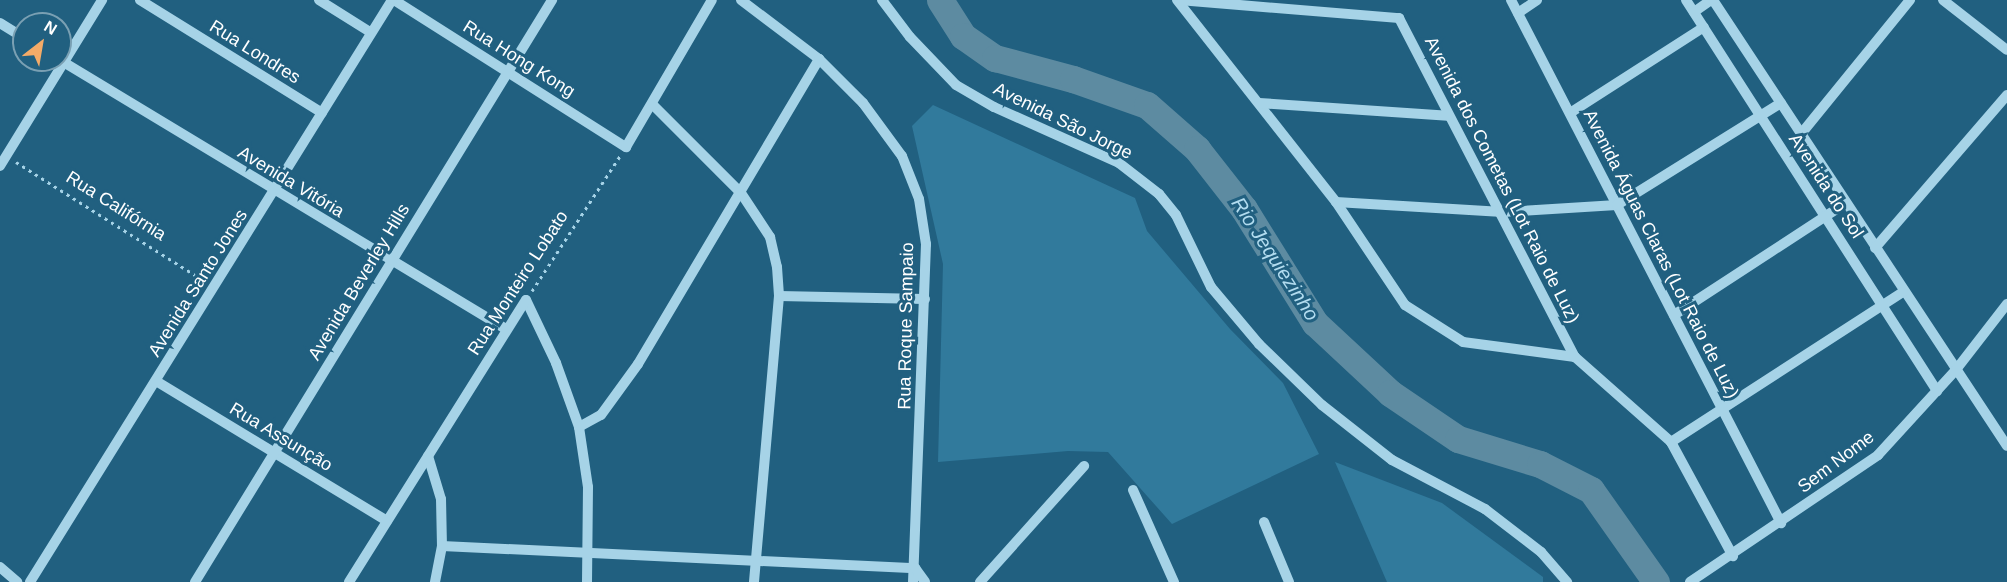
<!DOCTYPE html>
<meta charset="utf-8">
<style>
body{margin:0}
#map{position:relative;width:2007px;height:582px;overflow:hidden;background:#216080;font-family:Arial,sans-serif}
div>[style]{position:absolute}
.green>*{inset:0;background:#317a9c}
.river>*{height:27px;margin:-13.5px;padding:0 13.5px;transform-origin:13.5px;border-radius:13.5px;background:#5d8ba1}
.path>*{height:3px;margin-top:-1.5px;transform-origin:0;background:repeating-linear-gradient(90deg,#a6d3e7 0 3px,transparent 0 7.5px)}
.minor>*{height:10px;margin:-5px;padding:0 5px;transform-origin:5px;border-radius:5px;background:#a6d3e7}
span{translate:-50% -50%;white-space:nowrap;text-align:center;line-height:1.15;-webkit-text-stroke:6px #216080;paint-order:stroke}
.street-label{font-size:18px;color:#fff}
.water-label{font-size:20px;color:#b2dcef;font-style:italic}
.north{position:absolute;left:12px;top:12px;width:60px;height:60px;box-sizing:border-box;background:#216080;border:2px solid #7aa0b3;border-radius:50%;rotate:31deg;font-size:16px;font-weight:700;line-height:24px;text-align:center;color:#fff}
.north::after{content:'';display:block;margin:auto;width:21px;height:27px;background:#f4ab68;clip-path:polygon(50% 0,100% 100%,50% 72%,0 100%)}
</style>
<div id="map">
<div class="green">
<i style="clip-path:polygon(933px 105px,1135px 198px,1147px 231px,1230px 329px,1283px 383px,1319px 454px,1172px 524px,1108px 452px,1068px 451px,938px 462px,943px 264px,912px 126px)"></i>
<i style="clip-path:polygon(1335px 462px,1442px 503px,1543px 577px,1543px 582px,1387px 582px)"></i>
</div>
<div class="river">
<i style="left:940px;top:0;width:43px;rotate:57.4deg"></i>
<i style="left:963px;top:36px;width:39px;rotate:35deg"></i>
<i style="left:995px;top:58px;width:81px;rotate:15.1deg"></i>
<i style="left:1073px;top:79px;width:78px;rotate:19.4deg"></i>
<i style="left:1147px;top:105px;width:67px;rotate:41.3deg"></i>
<i style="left:1197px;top:149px;width:76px;rotate:51.9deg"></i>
<i style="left:1244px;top:209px;width:134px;rotate:58.1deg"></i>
<i style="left:1315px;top:323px;width:103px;rotate:43deg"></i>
<i style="left:1390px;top:393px;width:82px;rotate:34.1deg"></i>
<i style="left:1458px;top:439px;width:86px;rotate:17deg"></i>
<i style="left:1540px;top:464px;width:57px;rotate:27deg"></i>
<i style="left:1591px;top:490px;width:113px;rotate:54.8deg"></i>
</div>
<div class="path">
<i style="left:16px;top:162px;width:221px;rotate:32.3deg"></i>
<i style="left:532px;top:291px;width:161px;rotate:-56.9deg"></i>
</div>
<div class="minor">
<i style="left:140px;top:0;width:214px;rotate:31.8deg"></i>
<i style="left:319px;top:0;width:60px;rotate:32.1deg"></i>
<i style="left:394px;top:0;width:275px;rotate:32.4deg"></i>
<i style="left:626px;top:147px;width:170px;rotate:-59.7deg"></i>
<i style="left:741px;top:0;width:98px;rotate:37.1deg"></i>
<i style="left:819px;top:59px;width:62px;rotate:45deg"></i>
<i style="left:863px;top:103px;width:66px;rotate:53.7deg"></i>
<i style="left:902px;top:156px;width:46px;rotate:68.4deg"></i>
<i style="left:919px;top:199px;width:46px;rotate:81.2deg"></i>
<i style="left:926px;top:244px;width:338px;rotate:92.2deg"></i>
<i style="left:882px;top:0;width:46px;rotate:52.9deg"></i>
<i style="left:910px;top:37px;width:66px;rotate:46.2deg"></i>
<i style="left:956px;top:85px;width:44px;rotate:30.1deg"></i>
<i style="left:994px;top:107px;width:137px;rotate:24.1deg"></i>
<i style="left:1119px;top:163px;width:51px;rotate:37.8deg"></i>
<i style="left:1159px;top:194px;width:27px;rotate:51deg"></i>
<i style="left:1176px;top:215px;width:80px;rotate:64.1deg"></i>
<i style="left:1211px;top:287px;width:75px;rotate:49.9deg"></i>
<i style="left:1259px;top:344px;width:88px;rotate:44.1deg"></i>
<i style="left:1322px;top:405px;width:89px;rotate:38.2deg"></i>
<i style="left:1392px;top:460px;width:105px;rotate:27.8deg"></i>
<i style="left:1485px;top:509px;width:71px;rotate:37.5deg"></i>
<i style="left:1541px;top:552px;width:40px;rotate:49deg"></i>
<i style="left:1177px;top:0;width:257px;rotate:51.8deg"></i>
<i style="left:1336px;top:202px;width:124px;rotate:56.2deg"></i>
<i style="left:1405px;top:305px;width:69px;rotate:32.5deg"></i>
<i style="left:1463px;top:342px;width:113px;rotate:7.6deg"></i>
<i style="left:1575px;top:357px;width:128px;rotate:41.5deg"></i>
<i style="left:1671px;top:442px;width:130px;rotate:61.5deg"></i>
<i style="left:1179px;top:0;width:221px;rotate:4.7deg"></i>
<i style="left:1399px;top:18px;width:382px;rotate:62.6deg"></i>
<i style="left:1511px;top:0;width:589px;rotate:62.69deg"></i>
<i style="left:1686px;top:0;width:465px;rotate:57.3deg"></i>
<i style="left:1713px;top:0;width:534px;rotate:56.61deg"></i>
<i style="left:1943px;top:0;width:81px;rotate:38deg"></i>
<i style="left:1694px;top:12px;width:21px;rotate:-35deg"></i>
<i style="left:1518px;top:13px;width:23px;rotate:-34deg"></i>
<i style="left:0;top:23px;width:28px;rotate:32deg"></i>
<i style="left:60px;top:60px;width:521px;rotate:31.1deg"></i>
<i style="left:1259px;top:103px;width:189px;rotate:3.9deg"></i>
<i style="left:652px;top:104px;width:126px;rotate:45deg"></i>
<i style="left:741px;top:193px;width:53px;rotate:56.6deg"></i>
<i style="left:770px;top:237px;width:31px;rotate:77deg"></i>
<i style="left:777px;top:267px;width:29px;rotate:86deg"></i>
<i style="left:779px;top:296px;width:287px;rotate:95deg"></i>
<i style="left:1570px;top:113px;width:159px;rotate:-32.7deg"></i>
<i style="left:1801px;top:134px;width:173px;rotate:-50.9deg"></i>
<i style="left:0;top:166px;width:195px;rotate:-58.4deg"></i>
<i style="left:1336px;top:202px;width:167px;rotate:3.4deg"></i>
<i style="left:1503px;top:212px;width:114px;rotate:-3.5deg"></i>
<i style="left:1617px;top:205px;width:193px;rotate:-31.9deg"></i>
<i style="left:1875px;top:248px;width:202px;rotate:-49.2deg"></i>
<i style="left:779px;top:296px;width:146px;rotate:1.2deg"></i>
<i style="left:526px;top:300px;width:70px;rotate:64.5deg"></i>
<i style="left:556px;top:363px;width:68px;rotate:70.2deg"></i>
<i style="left:579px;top:427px;width:61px;rotate:81.5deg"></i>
<i style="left:588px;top:487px;width:95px;rotate:90.6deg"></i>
<i style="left:1674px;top:315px;width:205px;rotate:-33.1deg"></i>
<i style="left:156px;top:381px;width:270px;rotate:31.2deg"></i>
<i style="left:579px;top:427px;width:25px;rotate:-29deg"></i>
<i style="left:601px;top:415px;width:63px;rotate:-54deg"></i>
<i style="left:638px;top:364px;width:355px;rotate:-59.3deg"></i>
<i style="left:1671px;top:442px;width:276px;rotate:-32.9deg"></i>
<i style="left:428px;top:456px;width:45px;rotate:73.2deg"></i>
<i style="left:441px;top:499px;width:47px;rotate:88.8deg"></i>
<i style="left:442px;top:546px;width:37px;rotate:101deg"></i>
<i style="left:1133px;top:490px;width:101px;rotate:66deg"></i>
<i style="left:1264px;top:522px;width:65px;rotate:67.4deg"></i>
<i style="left:442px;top:546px;width:474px;rotate:2.7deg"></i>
<i style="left:0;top:567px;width:23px;rotate:41deg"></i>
<i style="left:915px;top:568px;width:17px;rotate:54deg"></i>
<i style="left:30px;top:582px;width:685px;rotate:-58.12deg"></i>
<i style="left:195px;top:582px;width:683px;rotate:-58.47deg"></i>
<i style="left:349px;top:582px;width:333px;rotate:-57.9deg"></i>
<i style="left:980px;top:582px;width:156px;rotate:-48.1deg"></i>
<i style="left:1690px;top:582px;width:227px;rotate:-34deg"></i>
<i style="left:1878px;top:455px;width:114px;rotate:-47.5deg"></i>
<i style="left:1955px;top:371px;width:85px;rotate:-52.2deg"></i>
</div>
<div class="street-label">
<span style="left:255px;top:52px;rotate:32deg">Rua Londres</span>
<span style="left:519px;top:59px;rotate:32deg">Rua Hong Kong</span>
<span style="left:1063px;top:121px;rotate:26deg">Avenida São Jorge</span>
<span style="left:1502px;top:180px;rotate:63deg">Avenida dos Cometas (Lot Raio de Luz)</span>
<span style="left:291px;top:182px;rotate:31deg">Avenida Vitória</span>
<span style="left:1826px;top:186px;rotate:57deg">Avenida do Sol</span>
<span style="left:116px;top:206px;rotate:32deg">Rua Califórnia</span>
<span style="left:1661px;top:254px;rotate:63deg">Avenida Águas Claras (Lot Raio de Luz)</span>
<span style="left:359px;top:282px;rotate:-59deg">Avenida Beverley Hills</span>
<span style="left:198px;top:283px;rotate:-58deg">Avenida Santo Jones</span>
<span style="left:518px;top:283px;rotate:-57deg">Rua Monteiro Lobato</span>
<span style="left:906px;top:326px;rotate:-89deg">Rua Roque Sampaio</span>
<span style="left:281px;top:437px;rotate:31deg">Rua Assunção</span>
<span style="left:1836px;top:462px;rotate:-37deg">Sem Nome</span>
</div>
<div class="water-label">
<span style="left:1275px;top:259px;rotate:57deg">Rio Jequiezinho</span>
</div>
<div class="north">N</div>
</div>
